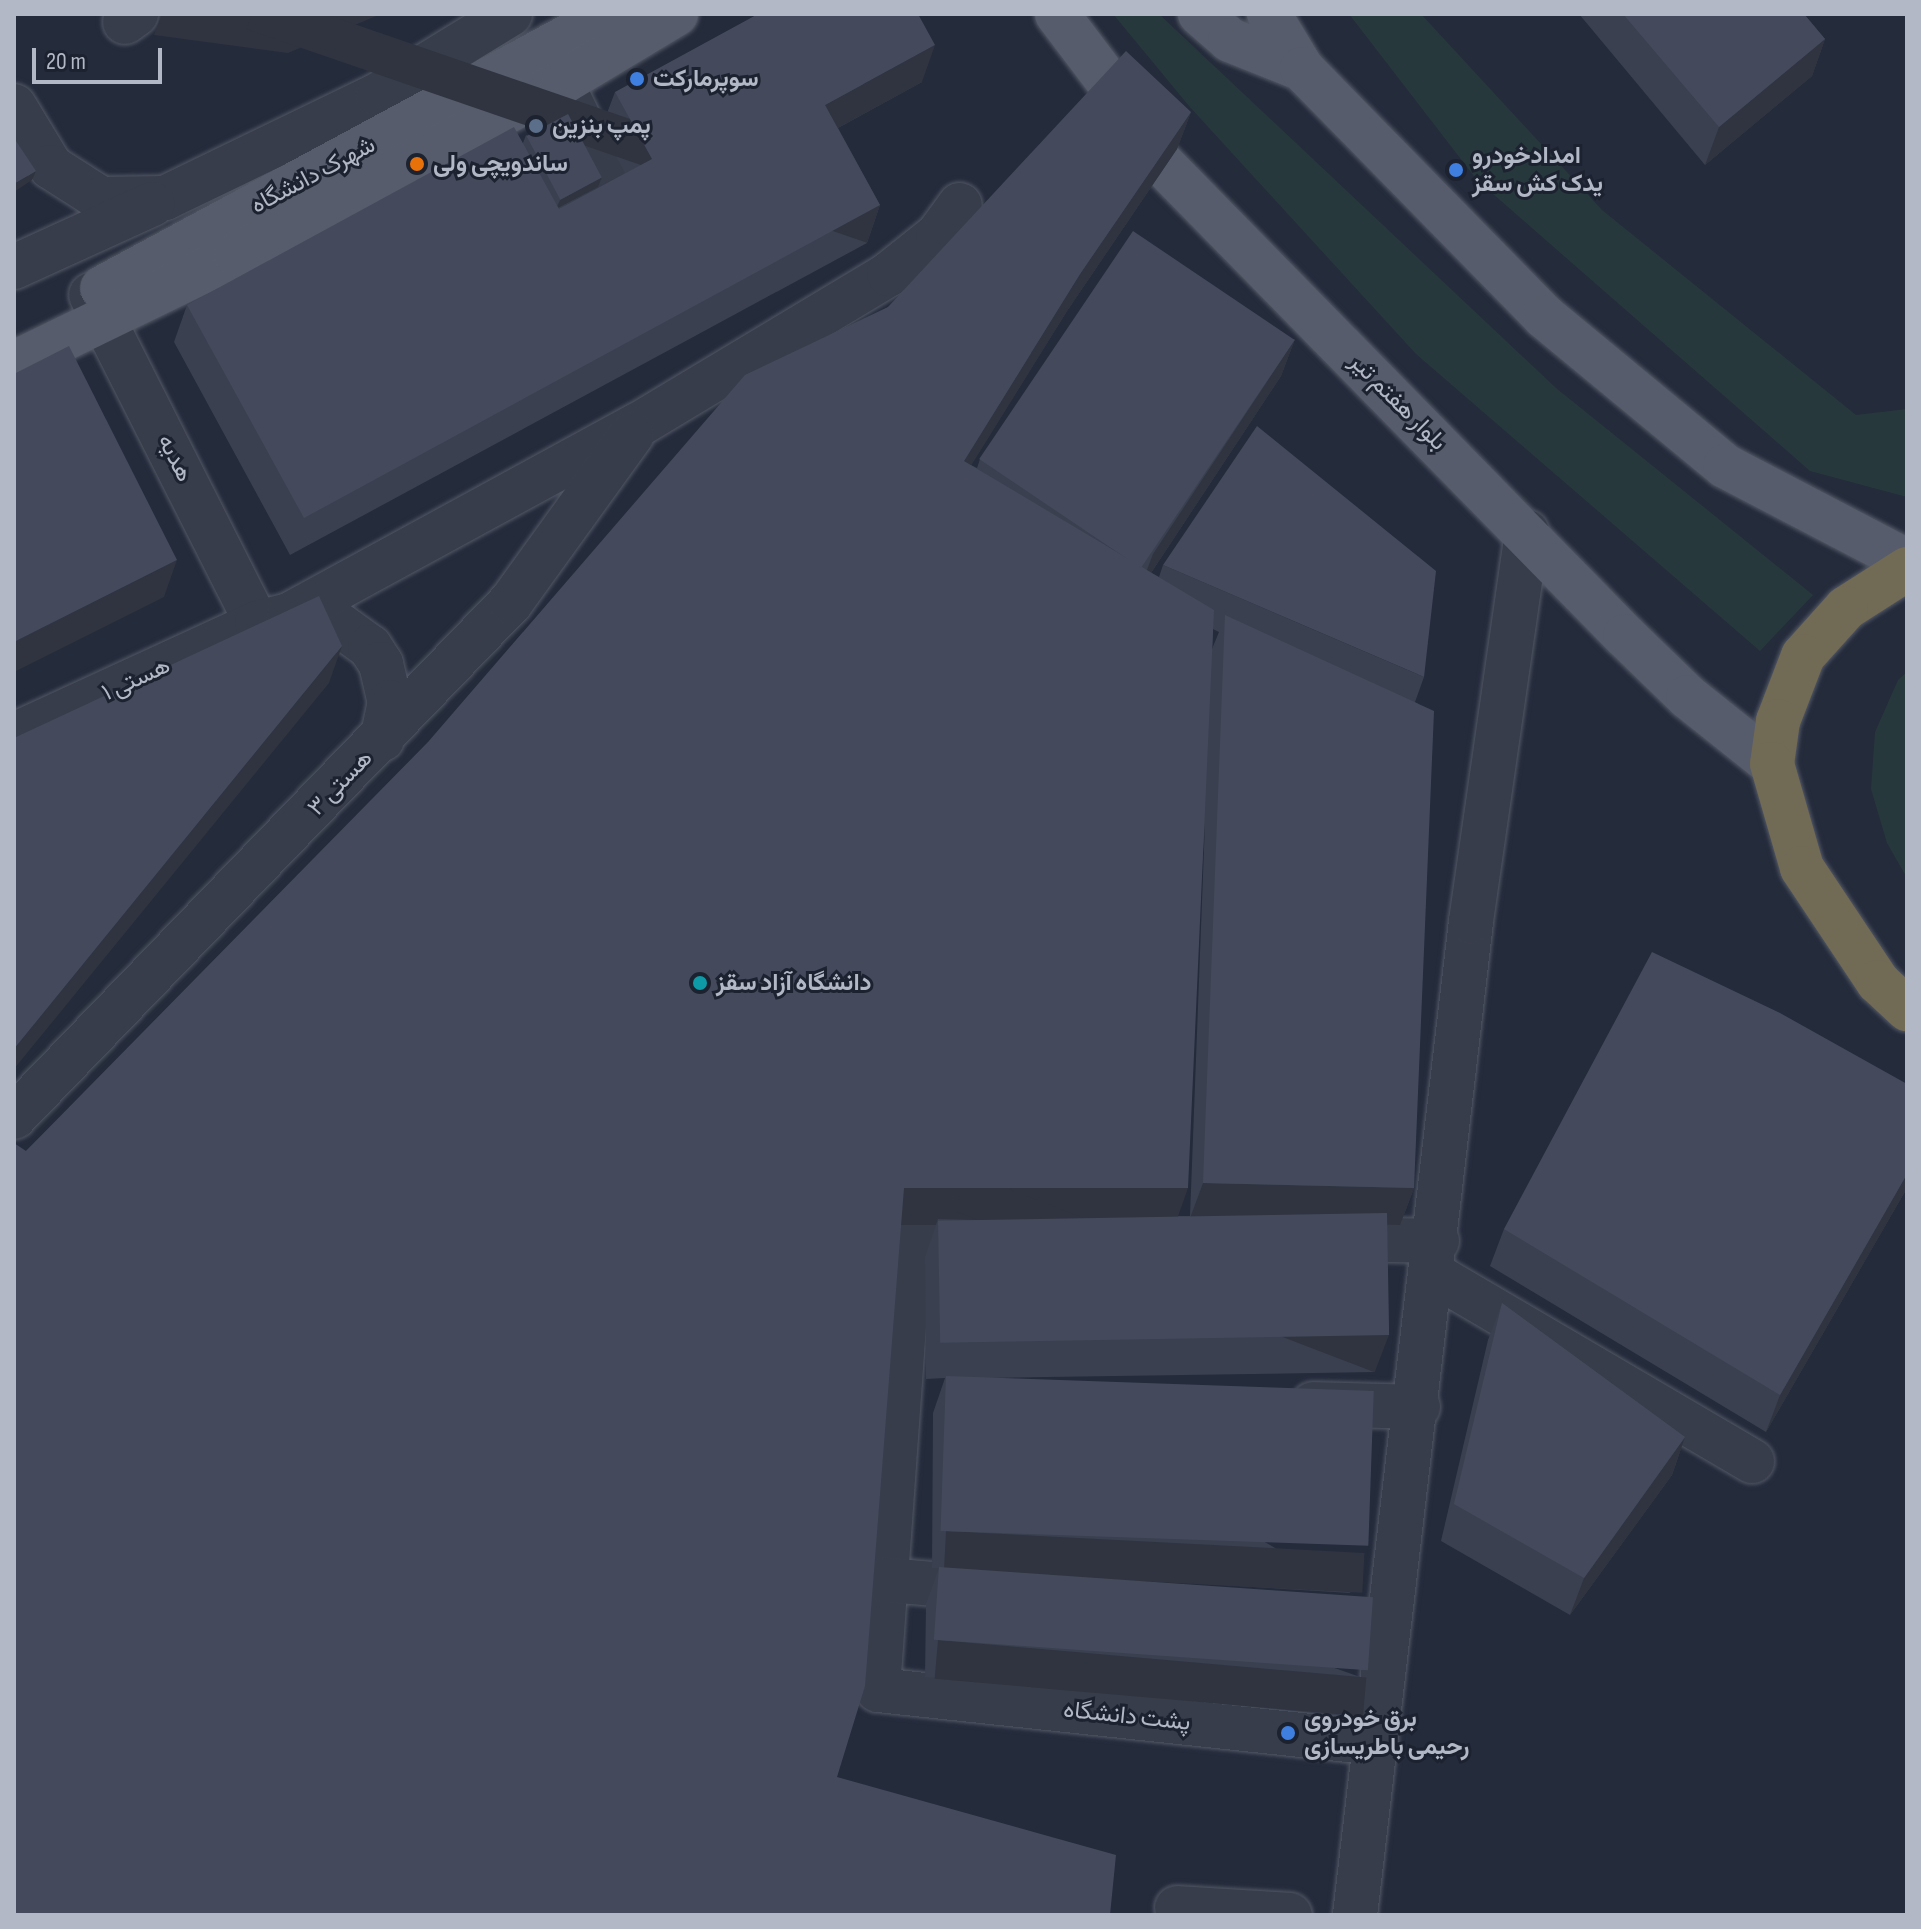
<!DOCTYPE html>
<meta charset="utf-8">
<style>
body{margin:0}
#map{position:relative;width:1921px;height:1929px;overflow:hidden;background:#242b3b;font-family:"Sofia Sans Condensed",Vazirmatn,sans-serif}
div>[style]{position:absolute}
.green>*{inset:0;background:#27383d}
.roads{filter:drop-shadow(0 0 2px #535866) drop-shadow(0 0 2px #535866)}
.minor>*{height:44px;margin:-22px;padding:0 22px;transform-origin:22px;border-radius:22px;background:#383d4b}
.major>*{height:44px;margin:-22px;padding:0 22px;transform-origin:22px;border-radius:22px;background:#565c6b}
.highway>*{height:44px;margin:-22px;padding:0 22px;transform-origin:22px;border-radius:22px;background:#716a55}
.wall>*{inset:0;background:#3a404f}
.shaded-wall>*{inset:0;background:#303440;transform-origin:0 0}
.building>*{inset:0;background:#444a5c;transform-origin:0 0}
.dots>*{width:22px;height:22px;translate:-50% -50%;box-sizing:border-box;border:4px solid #1d2230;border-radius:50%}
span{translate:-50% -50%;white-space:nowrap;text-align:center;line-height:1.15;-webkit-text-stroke:6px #1d2230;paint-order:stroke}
.poi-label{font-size:24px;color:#b3b8c7;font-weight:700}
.left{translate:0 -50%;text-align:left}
.street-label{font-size:24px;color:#b3b8c7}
.frame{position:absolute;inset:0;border:16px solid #b3b8c7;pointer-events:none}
.scale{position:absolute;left:32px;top:48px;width:130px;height:36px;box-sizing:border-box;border:4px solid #b3b8c7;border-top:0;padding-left:10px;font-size:24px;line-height:28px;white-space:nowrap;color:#b3b8c7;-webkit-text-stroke:6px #1d2230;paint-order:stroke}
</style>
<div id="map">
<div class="green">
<i style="clip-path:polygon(1113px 14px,1159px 14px,1556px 388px,1813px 595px,1760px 651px,1416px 354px,1189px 106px)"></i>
<i style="clip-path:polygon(1349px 14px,1421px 14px,1602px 210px,1856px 415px,1907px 409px,1907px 497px,1810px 471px,1477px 180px)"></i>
<i style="clip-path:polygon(1907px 672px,1907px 878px,1887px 843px,1871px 789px,1875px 732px,1898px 680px)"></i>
</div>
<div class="roads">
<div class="minor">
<i style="left:125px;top:22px;width:14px;rotate:-36deg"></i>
<i style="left:545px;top:50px;width:168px;rotate:63.9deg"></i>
<i style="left:619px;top:201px;width:40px;rotate:155deg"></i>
<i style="left:14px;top:106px;width:71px;rotate:58.8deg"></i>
<i style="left:51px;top:167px;width:59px;rotate:32.6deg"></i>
<i style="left:101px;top:199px;width:64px;rotate:-0.9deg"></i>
<i style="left:165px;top:198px;width:237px;rotate:-25.8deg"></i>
<i style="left:378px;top:95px;width:155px;rotate:-31.5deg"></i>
<i style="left:14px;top:267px;width:152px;rotate:-24.5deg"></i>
<i style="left:91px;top:295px;width:368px;rotate:63.2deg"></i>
<i style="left:289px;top:615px;width:45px;rotate:7.6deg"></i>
<i style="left:334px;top:621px;width:44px;rotate:35.8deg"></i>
<i style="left:370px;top:647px;width:20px;rotate:57deg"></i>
<i style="left:381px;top:664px;width:39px;rotate:77deg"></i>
<i style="left:390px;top:702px;width:38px;rotate:102deg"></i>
<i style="left:14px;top:735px;width:268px;rotate:-24.7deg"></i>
<i style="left:257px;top:623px;width:33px;rotate:-14deg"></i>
<i style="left:289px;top:615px;width:397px;rotate:-28.6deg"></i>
<i style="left:638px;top:425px;width:293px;rotate:-31deg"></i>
<i style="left:889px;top:274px;width:63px;rotate:-38.5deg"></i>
<i style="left:938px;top:235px;width:37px;rotate:-54deg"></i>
<i style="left:14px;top:1117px;width:716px;rotate:-46.02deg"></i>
<i style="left:511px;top:602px;width:207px;rotate:-54.2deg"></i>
<i style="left:1327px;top:1239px;width:110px;rotate:1deg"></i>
<i style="left:990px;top:1241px;width:80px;rotate:179.3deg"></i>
<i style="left:910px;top:1242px;width:449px;rotate:94.1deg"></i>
<i style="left:878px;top:1690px;width:501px;rotate:6.07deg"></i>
<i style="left:1433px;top:1274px;width:370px;rotate:30.4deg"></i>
<i style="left:1313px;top:1404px;width:105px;rotate:1.6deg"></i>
<i style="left:887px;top:1580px;width:106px;rotate:4.9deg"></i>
<i style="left:1177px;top:1908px;width:113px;rotate:3.5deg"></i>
<i style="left:1355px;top:1915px;width:1001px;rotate:-83.34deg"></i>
<i style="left:1471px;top:921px;width:393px;rotate:-81.8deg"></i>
</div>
<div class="major">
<i style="left:1057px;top:14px;width:93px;rotate:52.9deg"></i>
<i style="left:1113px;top:88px;width:49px;rotate:67.1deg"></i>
<i style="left:1132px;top:133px;width:704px;rotate:45.58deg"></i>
<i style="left:1625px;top:636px;width:88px;rotate:44.1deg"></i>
<i style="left:1688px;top:697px;width:107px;rotate:38.6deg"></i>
<i style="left:1200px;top:14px;width:40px;rotate:41deg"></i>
<i style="left:1230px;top:40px;width:78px;rotate:21.9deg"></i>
<i style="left:1269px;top:14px;width:64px;rotate:59deg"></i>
<i style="left:1302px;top:69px;width:347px;rotate:45.6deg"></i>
<i style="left:1545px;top:317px;width:234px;rotate:39.6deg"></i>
<i style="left:1725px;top:466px;width:205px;rotate:27.6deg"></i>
<i style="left:102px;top:288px;width:577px;rotate:-28.34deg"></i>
<i style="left:14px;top:363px;width:247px;rotate:-25.9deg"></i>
<i style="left:236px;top:255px;width:370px;rotate:-27.9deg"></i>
<i style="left:563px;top:82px;width:132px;rotate:-31deg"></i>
</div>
<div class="highway">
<i style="left:1907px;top:569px;width:72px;rotate:147.4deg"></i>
<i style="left:1846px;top:608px;width:64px;rotate:131.9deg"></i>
<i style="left:1803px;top:656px;width:70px;rotate:111deg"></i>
<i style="left:1778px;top:721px;width:43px;rotate:97.9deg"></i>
<i style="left:1772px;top:764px;width:108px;rotate:73.9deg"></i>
<i style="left:1802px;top:868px;width:137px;rotate:56.3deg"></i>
<i style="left:1878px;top:982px;width:40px;rotate:43deg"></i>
</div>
</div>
<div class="wall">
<i style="clip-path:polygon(1579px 14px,1804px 14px,1825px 39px,1812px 76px,1705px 165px)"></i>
<i style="clip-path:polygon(922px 82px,838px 128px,880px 205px,867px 243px,290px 555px,174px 342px,187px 305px,523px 143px,526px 135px,602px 177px,598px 187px,559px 209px,625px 173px,601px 129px,615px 92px)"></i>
<i style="clip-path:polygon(evenodd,1191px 112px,1177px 149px,1067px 311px,971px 465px,977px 468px,980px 459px,1295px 339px,1281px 376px,1151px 573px,1159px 577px,1163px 565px,1424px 677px,1415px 702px,1414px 1188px,1400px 1225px,1387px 1225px,1375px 1372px,988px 1378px,1351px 1593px,1073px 1576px,1366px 1679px,1352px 1716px,925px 1677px,926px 1604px,939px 1568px,932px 1568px,933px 1413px,945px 1378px,926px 1379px,925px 1257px,936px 1225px,901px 1225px,837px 1777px,14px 1915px,26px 1151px,888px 307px,1191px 112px,1213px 629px,1219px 632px,1212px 649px,1213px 629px,1191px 112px,1205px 823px,1190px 1216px,1178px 1216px,1205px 823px)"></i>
<i style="clip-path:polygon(1907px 1084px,1907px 1188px,1766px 1432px,1490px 1266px,1504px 1229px)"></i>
<i style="clip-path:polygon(1502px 1303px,1685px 1437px,1672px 1475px,1570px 1615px,1441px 1541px,1488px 1340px)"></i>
</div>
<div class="shaded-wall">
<i style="clip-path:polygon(162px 14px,381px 14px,288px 53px,154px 35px)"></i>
<i style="clip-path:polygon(1825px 39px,1812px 76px,1705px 165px,1719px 127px)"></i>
<i style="clip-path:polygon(935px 45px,922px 82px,812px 142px,825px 105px)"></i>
<i style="clip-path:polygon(1191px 112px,1177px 149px,1067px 311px,951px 498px,964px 461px,1080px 274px)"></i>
<i style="clip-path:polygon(36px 171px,32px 180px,14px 192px,14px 184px)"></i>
<i style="clip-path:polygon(602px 177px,598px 187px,556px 209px,560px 200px)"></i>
<i style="left:880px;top:205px;width:40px;height:656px;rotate:109deg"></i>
<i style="clip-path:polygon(1295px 339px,1281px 376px,1139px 591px,1153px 554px)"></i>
<i style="clip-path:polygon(177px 560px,164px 597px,14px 672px,14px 642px)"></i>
<i style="clip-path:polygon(342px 646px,329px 683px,14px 1069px,14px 1049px)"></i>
<i style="clip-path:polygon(1907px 1174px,1907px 1188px,1766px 1432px,1780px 1395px)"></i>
<i style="clip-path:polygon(1203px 1183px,1414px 1188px,1400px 1225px,1189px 1221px)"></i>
<i style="clip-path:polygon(904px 1188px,1188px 1188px,1175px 1225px,938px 1219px,936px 1225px,890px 1225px)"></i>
<i style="left:1389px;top:1335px;width:40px;height:450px;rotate:111deg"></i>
<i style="clip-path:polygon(1685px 1437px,1672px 1475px,1570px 1615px,1584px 1578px)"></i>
<i style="left:946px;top:1531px;width:419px;height:40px;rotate:3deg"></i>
<i style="left:938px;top:1640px;width:430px;height:39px;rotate:5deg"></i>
</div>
<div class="building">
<i style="clip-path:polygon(285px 14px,307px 14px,302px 16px)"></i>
<i style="clip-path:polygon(758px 14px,918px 14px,935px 45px,825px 105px,880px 205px,304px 518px,187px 305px,514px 127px,559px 209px,652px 159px,615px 92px)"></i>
<i style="clip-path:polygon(1623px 14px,1804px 14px,1825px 39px,1719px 127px)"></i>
<i style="clip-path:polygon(1126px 51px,1191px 112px,1080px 274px,964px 461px,1214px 610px,1188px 1188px,904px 1188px,865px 1686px,837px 1777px,1116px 1855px,1110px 1915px,14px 1915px,14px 1143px,26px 1151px,428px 742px,745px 375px,888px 307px)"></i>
<i style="left:568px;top:114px;width:72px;height:47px;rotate:62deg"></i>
<i style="clip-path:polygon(14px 138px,36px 171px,14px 184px)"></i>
<i style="left:1133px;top:231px;width:195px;height:275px;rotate:34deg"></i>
<i style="clip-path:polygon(69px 346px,177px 560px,14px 642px,14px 374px)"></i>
<i style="clip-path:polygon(1257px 426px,1436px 571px,1424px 677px,1163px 565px)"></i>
<i style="clip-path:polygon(319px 596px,342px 646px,14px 1049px,14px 738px)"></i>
<i style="clip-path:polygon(1225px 615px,1434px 711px,1414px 1188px,1203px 1183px)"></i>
<i style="clip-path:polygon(1652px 952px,1780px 1013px,1907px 1084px,1907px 1174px,1780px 1395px,1504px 1229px)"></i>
<i style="left:1387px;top:1213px;width:122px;height:449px;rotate:89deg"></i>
<i style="clip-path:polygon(1502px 1303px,1685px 1437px,1584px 1578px,1454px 1504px)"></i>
<i style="left:946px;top:1376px;width:428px;height:155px;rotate:2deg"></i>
<i style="left:939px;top:1567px;width:435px;height:73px;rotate:4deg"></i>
</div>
<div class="dots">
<i style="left:637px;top:79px;background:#3f7fe0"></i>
<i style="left:536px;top:126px;background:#5c6f8a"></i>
<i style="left:417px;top:164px;background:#e8710a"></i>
<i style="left:1456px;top:170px;background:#3f7fe0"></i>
<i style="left:700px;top:983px;background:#0f9aa8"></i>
<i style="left:1288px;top:1733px;background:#3f7fe0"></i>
</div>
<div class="poi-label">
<span class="left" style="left:653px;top:79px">سوپرمارکت</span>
<span class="left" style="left:552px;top:126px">پمپ بنزین</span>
<span class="left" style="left:1472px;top:170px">امدادخودرو<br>یدک کش سقز</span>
<span class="left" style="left:433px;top:164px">ساندویچی ولی</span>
<span class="left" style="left:716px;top:983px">دانشگاه آزاد سقز</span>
<span class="left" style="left:1304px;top:1733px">برق خودروی<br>رحیمی باطریسازی</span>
</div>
<div class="street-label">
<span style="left:313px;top:175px;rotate:-28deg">شهرک دانشگاه</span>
<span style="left:1398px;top:402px;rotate:45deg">بلوار هفتم تیر</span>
<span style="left:175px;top:458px;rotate:63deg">هدیه</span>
<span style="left:136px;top:679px;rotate:-25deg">هستی ۱</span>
<span style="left:340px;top:783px;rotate:-46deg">هستی ۳</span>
<span style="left:1127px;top:1716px;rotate:6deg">پشت دانشگاه</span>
</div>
<div class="frame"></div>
<div class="scale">20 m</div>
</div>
